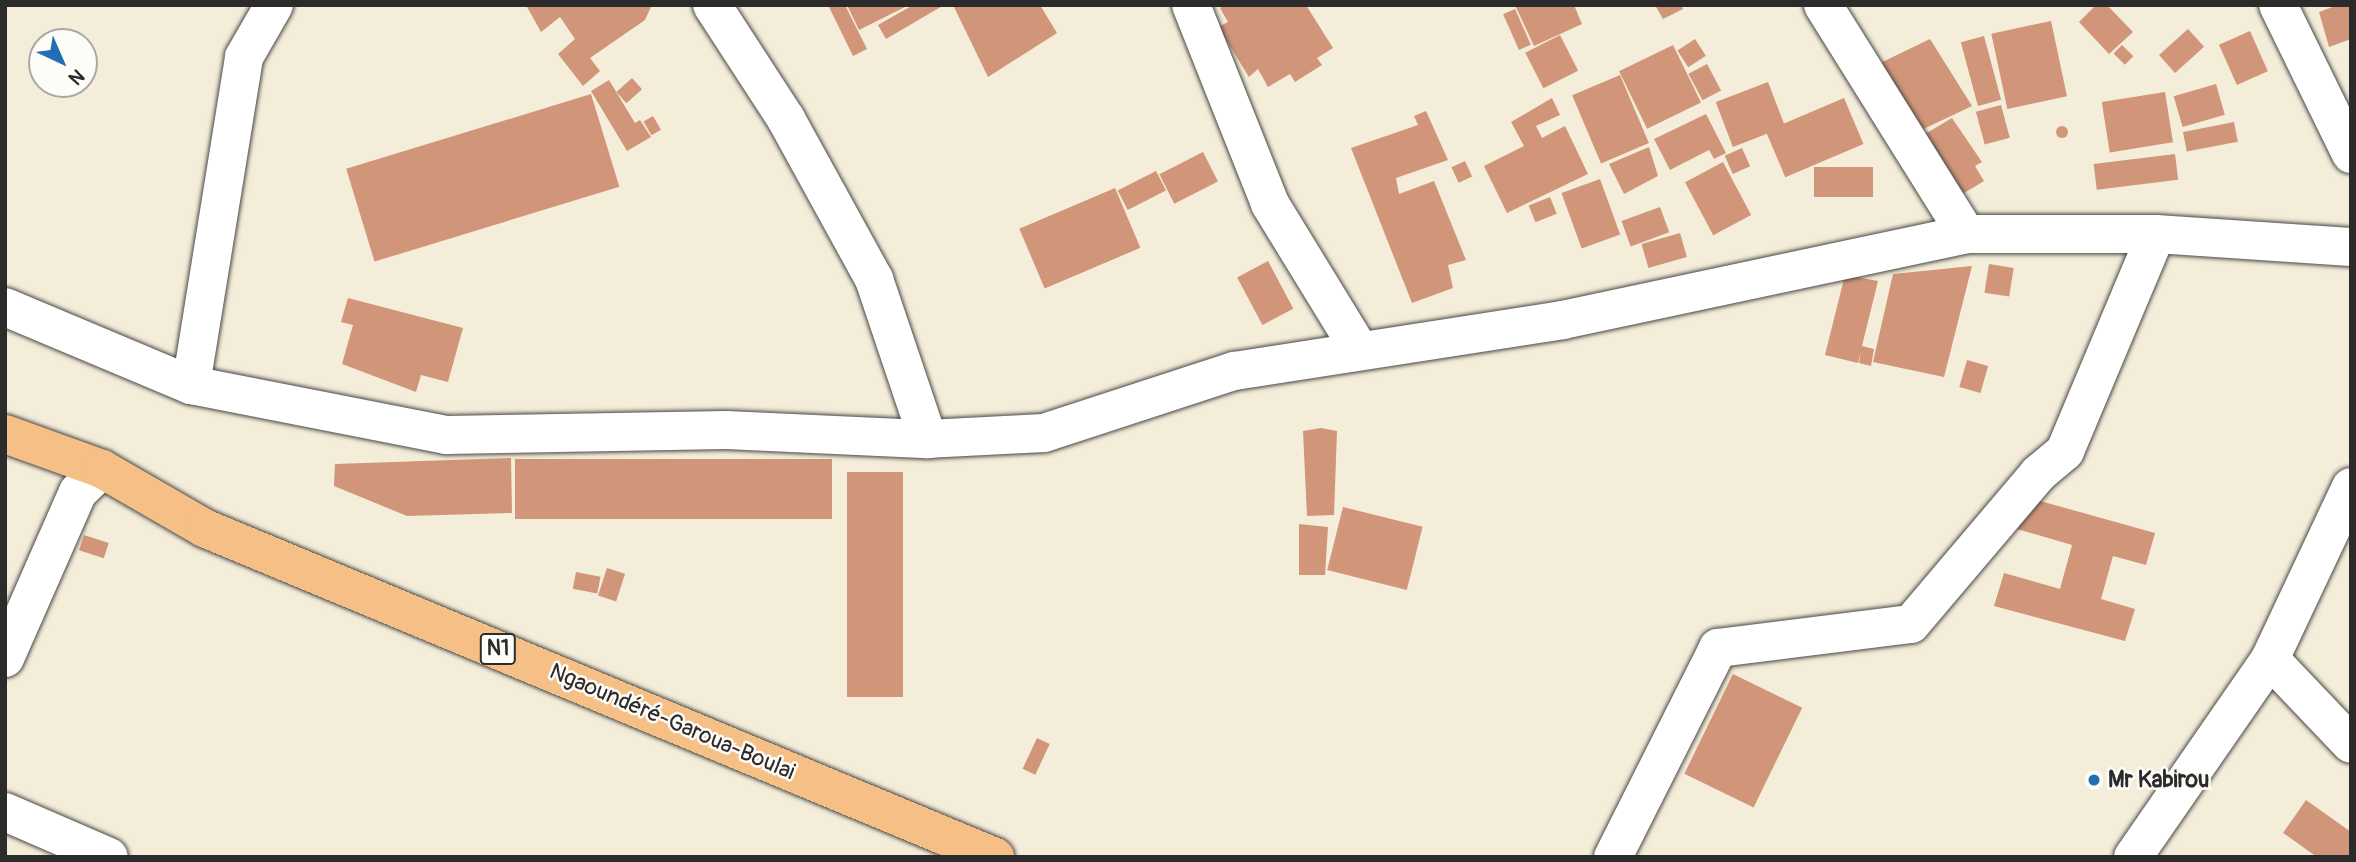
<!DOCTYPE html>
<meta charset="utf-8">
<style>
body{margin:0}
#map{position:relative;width:2356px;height:862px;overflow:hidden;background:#f4edda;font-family:Pangolin,sans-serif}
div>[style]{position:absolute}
.building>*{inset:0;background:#d19679;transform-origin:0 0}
.round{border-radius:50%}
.roads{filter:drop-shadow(0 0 2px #494845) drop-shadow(0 0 2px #494845)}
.minor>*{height:38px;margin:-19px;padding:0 19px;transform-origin:19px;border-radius:19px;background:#fff}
.tertiary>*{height:38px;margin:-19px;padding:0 19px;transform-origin:19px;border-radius:19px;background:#fff}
.trunk>*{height:38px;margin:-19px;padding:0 19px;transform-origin:19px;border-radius:19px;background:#f5bf86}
.dots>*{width:19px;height:19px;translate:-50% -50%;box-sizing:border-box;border:4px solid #fdfcf7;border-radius:50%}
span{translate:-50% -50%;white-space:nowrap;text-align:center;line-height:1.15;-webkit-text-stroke:5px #fdfcf7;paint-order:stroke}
.shield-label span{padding:2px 5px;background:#fdfcf7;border:2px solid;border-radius:5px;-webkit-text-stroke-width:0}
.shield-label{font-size:21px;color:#2b2b2b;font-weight:700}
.street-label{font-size:23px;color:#2b2b2b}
.poi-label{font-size:23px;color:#2b2b2b;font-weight:700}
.left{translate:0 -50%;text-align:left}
.frame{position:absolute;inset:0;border:7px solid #2b2b2b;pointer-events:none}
.north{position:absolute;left:28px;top:28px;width:70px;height:70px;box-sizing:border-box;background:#fdfcf7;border:2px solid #a9a8a5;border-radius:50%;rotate:136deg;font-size:19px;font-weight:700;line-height:28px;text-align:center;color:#2b2b2b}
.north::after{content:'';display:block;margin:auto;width:24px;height:32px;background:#1f6fb2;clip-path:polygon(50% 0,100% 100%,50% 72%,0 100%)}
</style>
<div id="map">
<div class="building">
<i style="clip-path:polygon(526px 5px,650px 5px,651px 7px,645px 20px,590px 58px,600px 71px,583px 86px,558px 54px,575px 39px,560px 17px,541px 32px)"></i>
<i style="clip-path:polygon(828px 5px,845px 5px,867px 49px,853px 56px)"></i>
<i style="clip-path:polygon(847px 5px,909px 5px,859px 30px)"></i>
<i style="clip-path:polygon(913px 5px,944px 5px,886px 39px,878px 25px)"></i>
<i style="clip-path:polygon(953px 5px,1040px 5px,1057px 33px,988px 77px)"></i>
<i style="clip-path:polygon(1225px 5px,1306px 5px,1333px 48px,1317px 58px,1322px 65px,1295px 82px,1290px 74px,1268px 87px,1258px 69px,1249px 77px,1218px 27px,1228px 22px,1220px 8px)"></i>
<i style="clip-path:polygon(1515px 5px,1574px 5px,1582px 24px,1534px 46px)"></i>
<i style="clip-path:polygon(1655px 5px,1681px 5px,1683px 9px,1663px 19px)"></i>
<i style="clip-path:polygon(2096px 5px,2107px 5px,2133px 32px,2109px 54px,2079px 22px)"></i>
<i style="clip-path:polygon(2338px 5px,2351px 5px,2351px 39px,2329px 47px,2319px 12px)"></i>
<i style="left:1515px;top:9px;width:39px;height:13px;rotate:66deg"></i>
<i style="left:2051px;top:21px;width:77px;height:61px;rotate:78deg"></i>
<i style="left:2188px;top:29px;width:24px;height:39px;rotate:48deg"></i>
<i style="left:2250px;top:31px;width:44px;height:34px;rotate:66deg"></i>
<i style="left:1560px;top:35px;width:40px;height:39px;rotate:63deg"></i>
<i style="left:1984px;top:36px;width:66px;height:24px;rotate:75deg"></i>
<i style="left:1695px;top:39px;width:20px;height:21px;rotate:57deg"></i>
<i style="clip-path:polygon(1930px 39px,1972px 106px,1913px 134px,1872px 67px)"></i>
<i style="left:1673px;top:45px;width:64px;height:60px;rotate:64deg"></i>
<i style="left:2122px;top:45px;width:16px;height:12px;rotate:45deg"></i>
<i style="left:1707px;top:64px;width:30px;height:21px;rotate:62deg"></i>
<i style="left:1620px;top:75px;width:74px;height:52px;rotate:67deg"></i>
<i style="left:632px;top:78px;width:15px;height:21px;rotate:48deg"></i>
<i style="clip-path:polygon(609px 80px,635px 123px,640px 120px,651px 137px,627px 151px,591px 91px)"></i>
<i style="left:1768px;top:82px;width:48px;height:56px;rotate:69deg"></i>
<i style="left:2216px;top:84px;width:32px;height:44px;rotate:74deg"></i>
<i style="left:2165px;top:92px;width:51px;height:64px;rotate:81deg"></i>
<i style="left:591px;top:94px;width:97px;height:256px;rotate:73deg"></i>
<i style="clip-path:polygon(1552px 98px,1560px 115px,1536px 126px,1542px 138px,1565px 126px,1588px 174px,1507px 213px,1484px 166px,1524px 146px,1511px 122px)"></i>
<i style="left:1844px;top:98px;width:50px;height:85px;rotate:67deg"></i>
<i style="left:2001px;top:105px;width:34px;height:26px;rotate:75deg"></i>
<i style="clip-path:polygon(1426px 111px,1448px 160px,1396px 178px,1399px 194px,1434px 181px,1466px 260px,1448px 265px,1453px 288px,1412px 303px,1351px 148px,1418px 125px,1414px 116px)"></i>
<i style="clip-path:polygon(1706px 114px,1726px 153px,1714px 159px,1709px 150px,1670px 170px,1654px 139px)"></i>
<i style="left:653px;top:116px;width:16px;height:11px;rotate:60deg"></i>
<i style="clip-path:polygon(1952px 118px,1982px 162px,1975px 166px,1984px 181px,1956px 198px,1920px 137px)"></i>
<i style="left:2234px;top:122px;width:20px;height:52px;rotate:79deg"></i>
<i class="round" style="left:2056px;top:126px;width:12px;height:12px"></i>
<i style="clip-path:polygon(1649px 147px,1658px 176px,1624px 194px,1609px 164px)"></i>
<i style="left:1742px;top:148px;width:20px;height:19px;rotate:66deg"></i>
<i style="left:1203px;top:152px;width:33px;height:49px;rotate:63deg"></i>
<i style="left:2175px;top:154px;width:26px;height:82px;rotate:83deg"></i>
<i style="left:1465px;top:161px;width:17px;height:15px;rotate:65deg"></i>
<i style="left:1723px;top:162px;width:60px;height:43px;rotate:62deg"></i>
<i style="left:1873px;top:167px;width:30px;height:59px;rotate:90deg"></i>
<i style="left:1156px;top:171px;width:22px;height:43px;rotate:63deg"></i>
<i style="left:1600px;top:179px;width:59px;height:41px;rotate:70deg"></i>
<i style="left:1115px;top:188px;width:65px;height:104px;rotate:67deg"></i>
<i style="left:1550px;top:197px;width:18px;height:23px;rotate:68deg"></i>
<i style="left:1660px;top:207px;width:27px;height:41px;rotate:70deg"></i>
<i style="left:1680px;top:233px;width:25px;height:40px;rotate:74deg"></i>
<i style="left:1268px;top:261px;width:54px;height:35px;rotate:62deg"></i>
<i style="left:1989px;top:264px;width:25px;height:29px;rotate:9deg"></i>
<i style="clip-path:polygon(1972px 266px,1944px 377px,1873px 362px,1893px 274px)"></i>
<i style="clip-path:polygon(1845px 275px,1878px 281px,1862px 346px,1874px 349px,1871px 366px,1859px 363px,1861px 352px,1858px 363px,1825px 355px)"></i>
<i style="clip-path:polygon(348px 298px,463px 328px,448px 382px,421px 375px,416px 392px,342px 364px,353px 325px,341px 322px)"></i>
<i style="left:1967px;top:360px;width:22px;height:28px;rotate:16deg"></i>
<i style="clip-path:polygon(1321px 428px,1337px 431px,1334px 515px,1307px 516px,1303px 431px)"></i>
<i style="clip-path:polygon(511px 458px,512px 513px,407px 516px,334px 486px,335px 464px)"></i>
<i style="left:515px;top:459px;width:317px;height:60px"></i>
<i style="left:847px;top:472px;width:56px;height:225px"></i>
<i style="clip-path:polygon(2026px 497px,2155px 533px,2146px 565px,2113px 556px,2101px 599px,2135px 609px,2125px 641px,1994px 606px,2004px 573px,2060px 589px,2072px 545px,2017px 529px)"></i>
<i style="left:1343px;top:507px;width:82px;height:65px;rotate:14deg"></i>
<i style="clip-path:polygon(1299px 524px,1328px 527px,1325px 575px,1299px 575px)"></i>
<i style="left:84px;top:535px;width:26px;height:16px;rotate:18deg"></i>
<i style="left:607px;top:568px;width:19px;height:29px;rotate:18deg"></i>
<i style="left:576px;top:572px;width:25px;height:17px;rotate:11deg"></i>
<i style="left:1733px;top:674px;width:77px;height:111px;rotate:26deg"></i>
<i style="left:1037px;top:738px;width:14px;height:34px;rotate:25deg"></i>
<i style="clip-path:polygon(2306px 800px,2351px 832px,2349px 857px,2317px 857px,2283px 833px)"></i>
</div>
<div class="roads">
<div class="minor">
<i style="left:712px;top:5px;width:136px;rotate:57deg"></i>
<i style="left:786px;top:119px;width:183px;rotate:61.2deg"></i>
<i style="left:874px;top:279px;width:169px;rotate:71.4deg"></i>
<i style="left:1191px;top:5px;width:214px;rotate:68.3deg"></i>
<i style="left:1270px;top:204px;width:172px;rotate:58.5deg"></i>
<i style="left:1823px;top:5px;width:270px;rotate:58deg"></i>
<i style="left:2278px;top:5px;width:166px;rotate:63.9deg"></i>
<i style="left:191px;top:385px;width:332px;rotate:-80.8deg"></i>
<i style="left:244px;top:57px;width:60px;rotate:-60deg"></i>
<i style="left:5px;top:658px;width:181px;rotate:-66.3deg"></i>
<i style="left:78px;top:492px;width:33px;rotate:-44deg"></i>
<i style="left:2270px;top:659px;width:117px;rotate:46.4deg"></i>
<i style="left:5px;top:812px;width:113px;rotate:23.4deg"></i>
<i style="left:1613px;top:857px;width:234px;rotate:-63.3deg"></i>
<i style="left:1718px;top:648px;width:194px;rotate:-7.1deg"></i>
<i style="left:1911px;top:624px;width:197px;rotate:-49.7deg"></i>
<i style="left:2038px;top:474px;width:35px;rotate:-40deg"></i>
<i style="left:2065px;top:451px;width:235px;rotate:-67.2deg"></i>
</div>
<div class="tertiary">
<i style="left:5px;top:307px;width:202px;rotate:22.8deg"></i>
<i style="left:191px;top:385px;width:260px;rotate:11.1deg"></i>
<i style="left:446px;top:435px;width:280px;rotate:-1deg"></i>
<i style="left:726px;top:430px;width:202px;rotate:2.6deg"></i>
<i style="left:928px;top:439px;width:116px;rotate:-3deg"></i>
<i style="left:1044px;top:433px;width:200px;rotate:-18.1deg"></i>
<i style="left:1234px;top:371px;width:333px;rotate:-8.8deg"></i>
<i style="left:1563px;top:320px;width:412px;rotate:-12deg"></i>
<i style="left:1966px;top:234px;width:190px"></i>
<i style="left:2156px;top:234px;width:195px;rotate:3.8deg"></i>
<i style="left:2133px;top:857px;width:241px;rotate:-55.3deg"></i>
<i style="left:2270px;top:659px;width:190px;rotate:-64.8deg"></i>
</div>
<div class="trunk">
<i style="left:5px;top:434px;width:103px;rotate:19.8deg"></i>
<i style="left:102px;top:469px;width:118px;rotate:30deg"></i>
<i style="left:204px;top:528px;width:857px;rotate:22.58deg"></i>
</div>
</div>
<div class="dots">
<i style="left:2094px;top:780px;background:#1f6fb2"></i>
</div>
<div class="shield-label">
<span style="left:498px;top:649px">N1</span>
</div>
<div class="street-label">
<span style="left:672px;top:722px;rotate:23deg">Ngaoundéré-Garoua-Boulai</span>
</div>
<div class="poi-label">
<span class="left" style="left:2108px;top:780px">Mr Kabirou</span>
</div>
<div class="frame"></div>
<div class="north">N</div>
</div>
